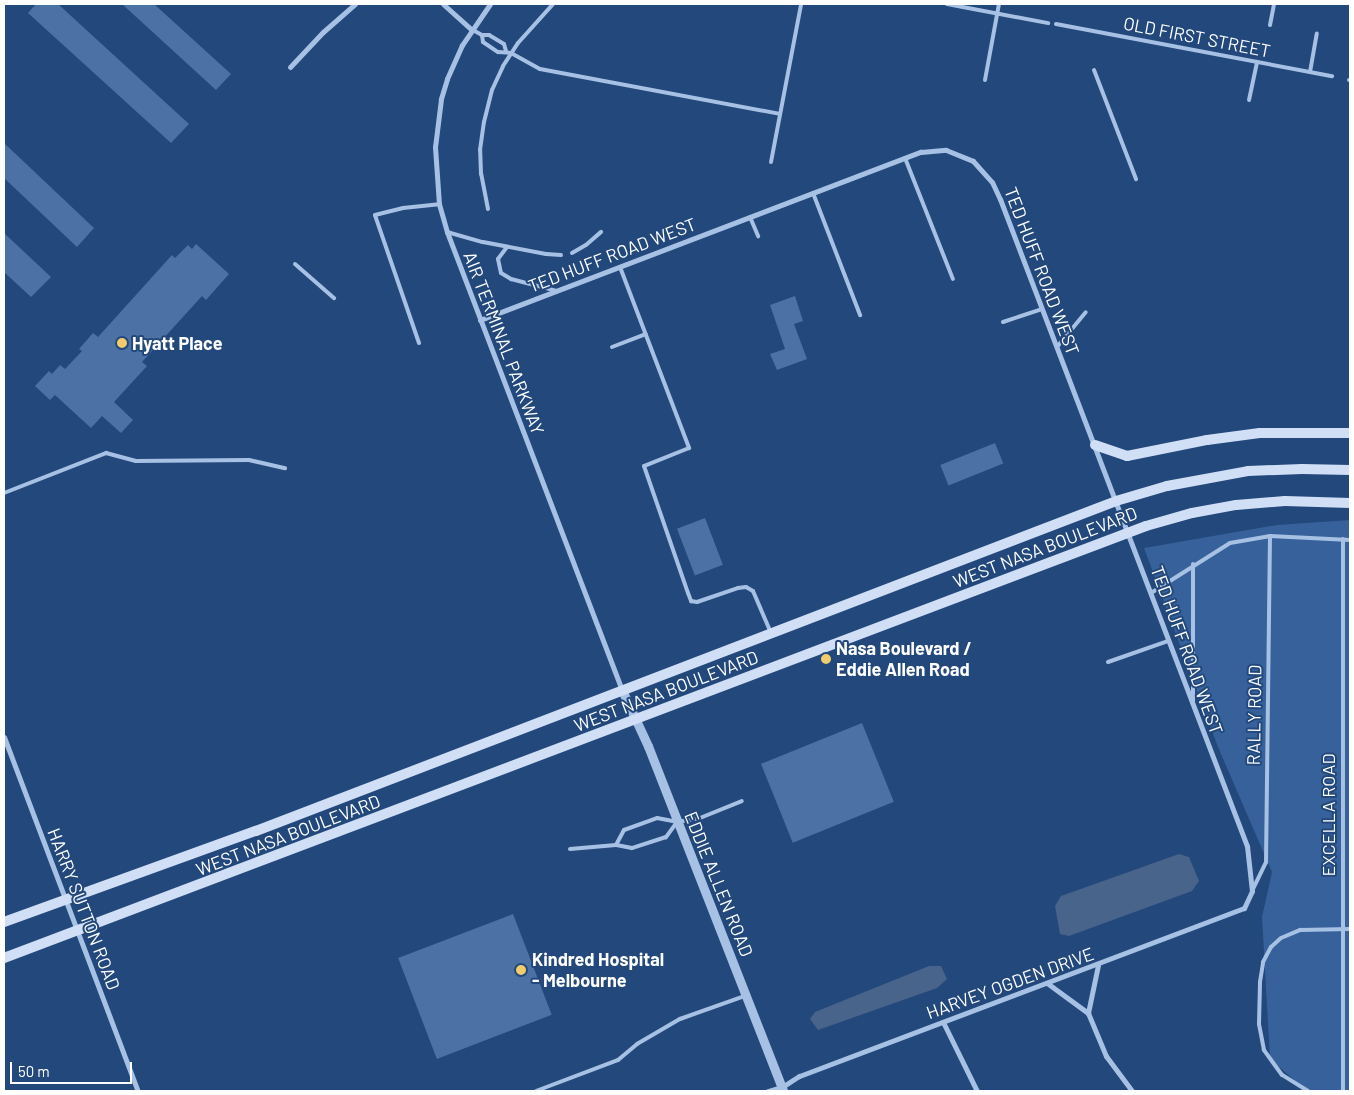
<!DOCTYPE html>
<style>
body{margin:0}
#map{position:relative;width:1354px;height:1095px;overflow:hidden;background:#23487c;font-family:Barlow,sans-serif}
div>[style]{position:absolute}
.green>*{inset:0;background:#36619a}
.water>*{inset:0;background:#49648a}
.building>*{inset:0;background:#4b71a5;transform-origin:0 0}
.service>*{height:4px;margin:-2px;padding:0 2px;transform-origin:2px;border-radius:2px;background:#a7c1e5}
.minor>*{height:5px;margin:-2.5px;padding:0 2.5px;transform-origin:2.5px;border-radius:2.5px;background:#a7c1e5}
.tertiary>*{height:9px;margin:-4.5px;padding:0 4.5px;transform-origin:4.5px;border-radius:4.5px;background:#a7c1e5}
.secondary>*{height:10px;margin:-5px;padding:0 5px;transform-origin:5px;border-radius:5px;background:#d0dff5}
.dots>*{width:14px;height:14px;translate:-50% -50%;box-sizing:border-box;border:2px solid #23487c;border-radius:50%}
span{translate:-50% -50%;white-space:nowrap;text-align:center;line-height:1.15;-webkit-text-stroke:4px #23487c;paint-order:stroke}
.street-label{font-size:18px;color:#fff}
.poi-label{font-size:18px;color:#fff;font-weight:700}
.left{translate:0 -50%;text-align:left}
.frame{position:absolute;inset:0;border:5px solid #fff;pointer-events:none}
.scale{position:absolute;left:10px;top:1062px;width:122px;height:22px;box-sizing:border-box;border:2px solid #fff;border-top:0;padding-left:6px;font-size:15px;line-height:18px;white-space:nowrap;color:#fff;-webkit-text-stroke:4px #23487c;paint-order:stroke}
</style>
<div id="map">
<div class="green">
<i style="clip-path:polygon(1350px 520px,1350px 1091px,1307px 1091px,1270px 1059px,1262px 917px,1272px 872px,1218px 747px,1144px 548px,1277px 525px)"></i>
</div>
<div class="water">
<i style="clip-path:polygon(1179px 854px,1189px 857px,1199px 881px,1192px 891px,1069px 936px,1060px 934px,1055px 906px,1061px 896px)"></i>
<i style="clip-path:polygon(929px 966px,941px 966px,947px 979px,937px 988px,818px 1030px,810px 1019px,815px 1012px)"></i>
</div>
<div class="building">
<i style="clip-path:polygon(36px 4px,58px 4px,189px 124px,171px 143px,28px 13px)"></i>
<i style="clip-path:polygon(122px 4px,154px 4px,231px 74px,216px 90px)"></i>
<i style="clip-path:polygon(4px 143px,94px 228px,77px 247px,4px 178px)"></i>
<i style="clip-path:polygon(4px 233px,51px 277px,31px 297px,4px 272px)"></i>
<i style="clip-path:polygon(196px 244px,229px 274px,206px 300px,202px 296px,142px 362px,147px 366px,114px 402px,133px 420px,121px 433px,102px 416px,91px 428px,55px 395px,50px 400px,35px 386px,49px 371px,52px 374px,60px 365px,65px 369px,82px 351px,79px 349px,93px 333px,98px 337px,172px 255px,175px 258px,188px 245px,192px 249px)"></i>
<i style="clip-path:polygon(795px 296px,803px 321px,794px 324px,807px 359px,777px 370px,770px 354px,785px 349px,770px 305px)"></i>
<i style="left:995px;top:443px;width:22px;height:59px;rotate:68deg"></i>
<i style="left:705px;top:518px;width:50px;height:30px;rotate:69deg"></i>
<i style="left:862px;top:723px;width:85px;height:109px;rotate:68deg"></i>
<i style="left:513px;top:914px;width:108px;height:123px;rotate:69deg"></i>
</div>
<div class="service">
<i style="left:947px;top:4px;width:103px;rotate:10.7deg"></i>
<i style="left:1056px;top:24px;width:281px;rotate:10.7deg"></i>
<i style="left:1270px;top:25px;width:21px;rotate:-79deg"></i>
<i style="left:471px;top:29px;width:13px;rotate:29deg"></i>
<i style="left:482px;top:35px;width:7px"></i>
<i style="left:489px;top:35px;width:17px;rotate:31deg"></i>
<i style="left:504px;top:44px;width:7px;rotate:74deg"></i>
<i style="left:482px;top:35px;width:7px;rotate:82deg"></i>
<i style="left:483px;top:42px;width:18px;rotate:34deg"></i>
<i style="left:498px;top:52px;width:13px;rotate:4deg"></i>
<i style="left:511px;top:53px;width:33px;rotate:29deg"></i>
<i style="left:540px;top:69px;width:244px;rotate:10.6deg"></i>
<i style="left:1094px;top:70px;width:117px;rotate:68.9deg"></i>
<i style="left:1310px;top:72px;width:39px;rotate:-80deg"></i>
<i style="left:985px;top:80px;width:77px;rotate:-79.6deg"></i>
<i style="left:1349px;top:80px;width:1px"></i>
<i style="left:1249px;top:100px;width:39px;rotate:-78deg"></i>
<i style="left:905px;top:158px;width:130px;rotate:68.4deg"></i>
<i style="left:771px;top:162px;width:161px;rotate:-79.2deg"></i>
<i style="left:813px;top:193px;width:131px;rotate:68.9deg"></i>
<i style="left:488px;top:209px;width:36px;rotate:-101deg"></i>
<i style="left:481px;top:174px;width:24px;rotate:-92deg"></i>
<i style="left:480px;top:150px;width:28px;rotate:-82deg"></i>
<i style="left:484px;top:122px;width:33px;rotate:-76deg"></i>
<i style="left:492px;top:90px;width:26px;rotate:-65deg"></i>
<i style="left:503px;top:66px;width:27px;rotate:-57deg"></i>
<i style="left:518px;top:43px;width:52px;rotate:-48.1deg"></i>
<i style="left:750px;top:217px;width:21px;rotate:67deg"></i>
<i style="left:447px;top:232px;width:37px;rotate:16deg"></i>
<i style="left:483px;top:242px;width:64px;rotate:10.8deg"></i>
<i style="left:546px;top:254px;width:15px;rotate:4deg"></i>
<i style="left:507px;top:247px;width:15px;rotate:127deg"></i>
<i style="left:498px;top:259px;width:14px;rotate:78deg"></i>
<i style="left:501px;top:273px;width:12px;rotate:31deg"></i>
<i style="left:511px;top:279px;width:48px;rotate:14.6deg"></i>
<i style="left:572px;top:253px;width:16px;rotate:-30deg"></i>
<i style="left:586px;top:245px;width:20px;rotate:-41deg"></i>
<i style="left:295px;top:264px;width:52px;rotate:41.1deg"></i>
<i style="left:620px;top:267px;width:194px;rotate:69.1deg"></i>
<i style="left:689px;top:448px;width:48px;rotate:158.2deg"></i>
<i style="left:644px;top:466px;width:134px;rotate:70.9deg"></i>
<i style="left:688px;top:593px;width:9px;rotate:69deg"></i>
<i style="left:691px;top:601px;width:6px;rotate:9deg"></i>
<i style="left:697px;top:602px;width:43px;rotate:-18.9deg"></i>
<i style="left:738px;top:588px;width:8px;rotate:-7deg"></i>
<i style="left:746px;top:587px;width:8px;rotate:30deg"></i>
<i style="left:753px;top:591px;width:46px;rotate:66.8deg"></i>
<i style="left:1003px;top:322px;width:41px;rotate:-18.4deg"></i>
<i style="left:419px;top:343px;width:135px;rotate:-109deg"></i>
<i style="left:375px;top:215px;width:29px;rotate:-14deg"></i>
<i style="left:403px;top:208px;width:36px;rotate:-6deg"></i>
<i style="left:612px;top:347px;width:36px;rotate:-21deg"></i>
<i style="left:1057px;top:347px;width:45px;rotate:-50.4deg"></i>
<i style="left:4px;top:493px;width:110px;rotate:-21.4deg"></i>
<i style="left:106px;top:453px;width:31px;rotate:15deg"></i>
<i style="left:136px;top:461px;width:113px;rotate:-0.5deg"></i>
<i style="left:249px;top:460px;width:37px;rotate:13deg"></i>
<i style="left:1151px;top:593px;width:93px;rotate:-32.3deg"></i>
<i style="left:1230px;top:543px;width:41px;rotate:-9.9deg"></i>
<i style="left:1270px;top:536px;width:80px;rotate:2.9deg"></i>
<i style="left:1108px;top:662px;width:64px;rotate:-19.3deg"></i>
<i style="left:1193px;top:703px;width:139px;rotate:-90deg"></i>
<i style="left:677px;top:822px;width:19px;rotate:126deg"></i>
<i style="left:666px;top:837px;width:36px;rotate:162deg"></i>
<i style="left:632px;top:848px;width:16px;rotate:-169deg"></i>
<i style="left:616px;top:845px;width:17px;rotate:-62deg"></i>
<i style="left:624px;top:830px;width:35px;rotate:-20deg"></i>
<i style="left:657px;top:818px;width:20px;rotate:11deg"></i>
<i style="left:677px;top:822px;width:23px;rotate:-10deg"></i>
<i style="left:700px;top:818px;width:45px;rotate:-22deg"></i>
<i style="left:570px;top:849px;width:46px;rotate:-5deg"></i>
<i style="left:1252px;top:891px;width:32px;rotate:-64deg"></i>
<i style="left:1266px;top:862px;width:326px;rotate:-89.3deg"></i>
<i style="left:536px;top:1091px;width:88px;rotate:-20.7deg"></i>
<i style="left:618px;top:1060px;width:25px;rotate:-40deg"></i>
<i style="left:637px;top:1044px;width:50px;rotate:-30.2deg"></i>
<i style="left:680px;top:1019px;width:69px;rotate:-19.5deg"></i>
<i style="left:1308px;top:1091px;width:31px;rotate:-148deg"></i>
<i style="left:1282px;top:1075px;width:31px;rotate:-126deg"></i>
<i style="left:1264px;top:1050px;width:26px;rotate:-101deg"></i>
<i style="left:1259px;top:1024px;width:42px;rotate:-88.6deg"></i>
<i style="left:1260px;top:982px;width:20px;rotate:-81deg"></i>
<i style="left:1263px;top:962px;width:17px;rotate:-62deg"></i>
<i style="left:1271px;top:947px;width:13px;rotate:-42deg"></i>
<i style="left:1281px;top:938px;width:21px;rotate:-23deg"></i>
<i style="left:1300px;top:930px;width:50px;rotate:-1.1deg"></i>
<i style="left:1343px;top:1091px;width:552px;rotate:-90deg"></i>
</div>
<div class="minor">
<i style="left:443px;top:4px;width:38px;rotate:42deg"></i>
<i style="left:490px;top:4px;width:50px;rotate:124.3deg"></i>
<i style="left:462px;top:45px;width:37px;rotate:114deg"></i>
<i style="left:447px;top:79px;width:21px;rotate:107deg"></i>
<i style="left:441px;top:99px;width:48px;rotate:97.1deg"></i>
<i style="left:435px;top:147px;width:57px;rotate:86deg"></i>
<i style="left:439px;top:204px;width:29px;rotate:74deg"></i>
<i style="left:447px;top:232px;width:490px;rotate:69.1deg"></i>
<i style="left:290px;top:67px;width:48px;rotate:-46.7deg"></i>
<i style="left:323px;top:32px;width:43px;rotate:-41.2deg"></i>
<i style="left:480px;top:320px;width:472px;rotate:-20.9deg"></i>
<i style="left:921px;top:152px;width:25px;rotate:-5deg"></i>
<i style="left:946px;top:150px;width:29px;rotate:22deg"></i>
<i style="left:973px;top:161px;width:28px;rotate:48deg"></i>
<i style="left:992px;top:182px;width:19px;rotate:65deg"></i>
<i style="left:1000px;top:199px;width:693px;rotate:69.11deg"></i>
<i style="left:1247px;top:846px;width:45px;rotate:83.7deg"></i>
<i style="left:1252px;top:891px;width:19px;rotate:115deg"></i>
<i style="left:1244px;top:908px;width:476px;rotate:159.3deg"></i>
<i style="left:799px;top:1076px;width:20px;rotate:147deg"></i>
<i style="left:782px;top:1087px;width:15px;rotate:164deg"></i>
<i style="left:4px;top:737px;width:379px;rotate:69.3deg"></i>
<i style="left:1047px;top:983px;width:51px;rotate:36.2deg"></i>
<i style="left:1088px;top:1013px;width:49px;rotate:-78.2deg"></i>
<i style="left:1088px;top:1013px;width:47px;rotate:67.3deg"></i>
<i style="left:1106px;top:1056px;width:44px;rotate:53.4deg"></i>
<i style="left:943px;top:1022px;width:77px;rotate:63.8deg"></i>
</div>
<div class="tertiary">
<i style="left:622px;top:690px;width:62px;rotate:65.1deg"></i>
<i style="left:648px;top:746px;width:370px;rotate:68.6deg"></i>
</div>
<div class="secondary">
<i style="left:1095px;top:445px;width:34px;rotate:19deg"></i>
<i style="left:1127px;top:456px;width:82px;rotate:-11.3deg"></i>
<i style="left:1207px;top:440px;width:53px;rotate:-7.5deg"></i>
<i style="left:1260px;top:433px;width:90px"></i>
<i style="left:4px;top:922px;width:268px;rotate:-19.9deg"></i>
<i style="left:256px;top:831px;width:921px;rotate:-20.99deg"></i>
<i style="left:1116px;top:501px;width:53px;rotate:-16.4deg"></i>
<i style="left:1167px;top:486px;width:82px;rotate:-10.5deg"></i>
<i style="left:1248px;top:471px;width:54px;rotate:-2.1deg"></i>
<i style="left:1302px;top:469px;width:48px;rotate:1.2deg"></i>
<i style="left:4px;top:958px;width:1221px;rotate:-20.72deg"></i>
<i style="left:1146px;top:526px;width:48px;rotate:-15.8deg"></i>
<i style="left:1192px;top:513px;width:45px;rotate:-10.3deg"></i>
<i style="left:1236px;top:505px;width:49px;rotate:-4.7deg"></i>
<i style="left:1285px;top:501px;width:65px;rotate:1.8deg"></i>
</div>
<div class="dots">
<i style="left:122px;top:343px;background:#f0cd6a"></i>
<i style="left:826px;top:659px;background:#f0cd6a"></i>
<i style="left:521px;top:970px;background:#f0cd6a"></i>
</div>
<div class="street-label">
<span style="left:1197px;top:37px;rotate:11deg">OLD FIRST STREET</span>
<span style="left:612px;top:255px;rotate:-21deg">TED HUFF ROAD WEST</span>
<span style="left:1042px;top:271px;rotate:69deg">TED HUFF ROAD WEST</span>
<span style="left:504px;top:343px;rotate:69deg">AIR TERMINAL PARKWAY</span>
<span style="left:1045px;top:547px;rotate:-21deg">WEST NASA BOULEVARD</span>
<span style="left:1187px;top:650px;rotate:70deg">TED HUFF ROAD WEST</span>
<span style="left:666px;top:691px;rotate:-21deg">WEST NASA BOULEVARD</span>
<span style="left:1254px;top:715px;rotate:-89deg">RALLY ROAD</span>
<span style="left:1328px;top:815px;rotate:-90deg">EXCELLA ROAD</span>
<span style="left:288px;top:835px;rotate:-21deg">WEST NASA BOULEVARD</span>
<span style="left:719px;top:884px;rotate:68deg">EDDIE ALLEN ROAD</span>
<span style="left:84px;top:909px;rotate:69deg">HARRY SUTTON ROAD</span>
<span style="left:1010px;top:983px;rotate:-20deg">HARVEY OGDEN DRIVE</span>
</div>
<div class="poi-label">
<span class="left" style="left:132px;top:343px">Hyatt Place</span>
<span class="left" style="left:836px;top:659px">Nasa Boulevard /<br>Eddie Allen Road</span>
<span class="left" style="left:532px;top:970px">Kindred Hospital<br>- Melbourne</span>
</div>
<div class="frame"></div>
<div class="scale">50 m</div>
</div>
